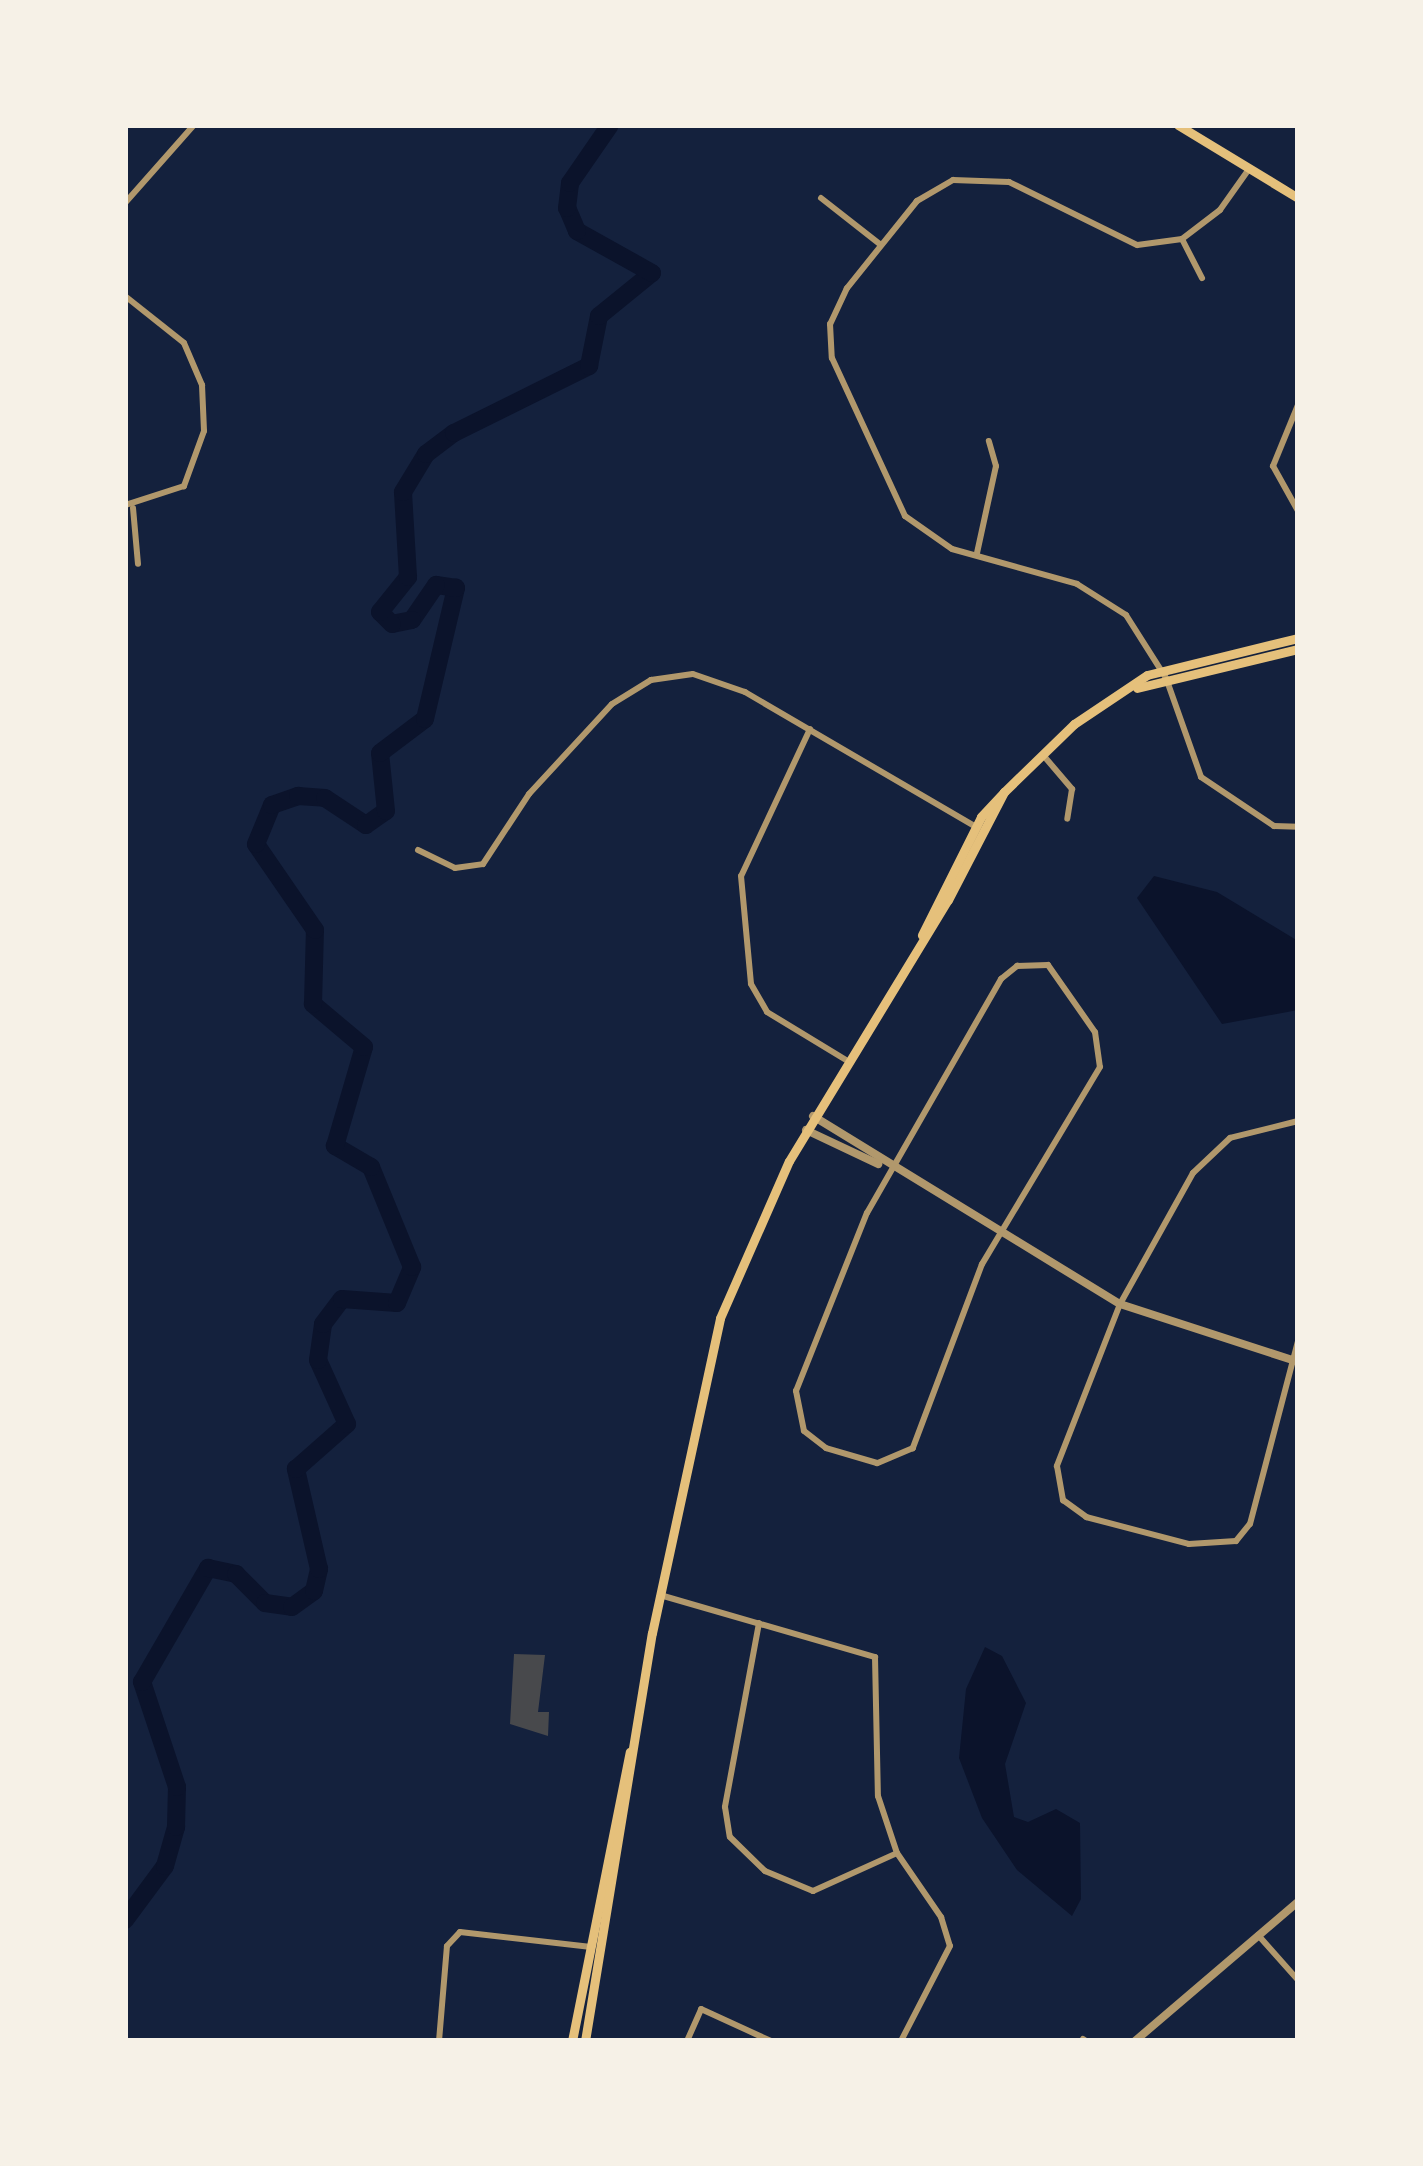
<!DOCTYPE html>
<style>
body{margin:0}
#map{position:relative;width:1423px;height:2166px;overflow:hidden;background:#14213d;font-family:"IBM Plex Sans",sans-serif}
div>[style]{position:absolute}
.water>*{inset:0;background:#0b132b}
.river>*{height:18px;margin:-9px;padding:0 9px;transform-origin:9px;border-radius:9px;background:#0b132b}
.building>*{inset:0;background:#48494c}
.minor>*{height:6px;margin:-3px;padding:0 3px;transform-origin:3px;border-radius:3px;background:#b1986c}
.tertiary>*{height:8px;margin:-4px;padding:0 4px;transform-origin:4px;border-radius:4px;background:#b1986c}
.secondary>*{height:9px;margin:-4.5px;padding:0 4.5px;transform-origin:4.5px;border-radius:4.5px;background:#e5c07b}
span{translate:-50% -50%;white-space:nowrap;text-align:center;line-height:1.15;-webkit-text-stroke:9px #f6f1e7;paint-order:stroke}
.frame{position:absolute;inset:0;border:128px solid #f6f1e7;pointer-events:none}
</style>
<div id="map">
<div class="water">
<i style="clip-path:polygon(1154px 876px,1217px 892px,1298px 941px,1298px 1010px,1222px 1024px,1137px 898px)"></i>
<i style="clip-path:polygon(985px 1647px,1002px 1656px,1026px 1703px,1005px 1764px,1014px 1817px,1028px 1822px,1056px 1809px,1080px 1823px,1081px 1899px,1072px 1916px,1017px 1870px,982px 1818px,959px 1758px,966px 1689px)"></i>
</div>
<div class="river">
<i style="left:125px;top:1920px;width:67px;rotate:-53.5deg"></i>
<i style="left:165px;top:1866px;width:41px;rotate:-74.2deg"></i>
<i style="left:176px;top:1827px;width:40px;rotate:-88.6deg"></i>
<i style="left:177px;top:1787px;width:111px;rotate:-108.4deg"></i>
<i style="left:142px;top:1682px;width:132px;rotate:-59.9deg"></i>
<i style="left:208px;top:1568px;width:29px;rotate:12deg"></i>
<i style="left:236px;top:1574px;width:41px;rotate:45deg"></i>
<i style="left:265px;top:1603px;width:27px;rotate:8deg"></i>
<i style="left:292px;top:1607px;width:27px;rotate:-36deg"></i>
<i style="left:314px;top:1591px;width:23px;rotate:-77deg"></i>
<i style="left:319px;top:1569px;width:103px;rotate:-103deg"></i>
<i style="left:296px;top:1469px;width:68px;rotate:-41.4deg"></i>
<i style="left:347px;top:1424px;width:70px;rotate:-114.4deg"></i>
<i style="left:318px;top:1360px;width:36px;rotate:-82deg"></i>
<i style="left:323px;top:1324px;width:31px;rotate:-53deg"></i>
<i style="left:342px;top:1299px;width:55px;rotate:4.2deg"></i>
<i style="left:397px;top:1303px;width:39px;rotate:-67deg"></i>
<i style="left:412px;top:1267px;width:108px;rotate:-112.3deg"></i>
<i style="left:371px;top:1167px;width:42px;rotate:-149.7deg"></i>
<i style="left:335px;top:1146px;width:103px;rotate:-73.7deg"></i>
<i style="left:364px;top:1047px;width:67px;rotate:-139.9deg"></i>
<i style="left:313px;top:1004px;width:74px;rotate:-88.5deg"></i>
<i style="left:315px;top:930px;width:104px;rotate:-124.5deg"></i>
<i style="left:256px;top:844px;width:42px;rotate:-67.7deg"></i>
<i style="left:272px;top:805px;width:28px;rotate:-19deg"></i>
<i style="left:298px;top:796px;width:27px;rotate:4deg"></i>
<i style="left:325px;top:798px;width:49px;rotate:33.4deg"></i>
<i style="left:366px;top:825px;width:24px;rotate:-35deg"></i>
<i style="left:386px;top:811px;width:58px;rotate:-95.9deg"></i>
<i style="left:380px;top:753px;width:56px;rotate:-37.1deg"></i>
<i style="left:425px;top:719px;width:135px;rotate:-76.7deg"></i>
<i style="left:456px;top:588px;width:20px;rotate:-171deg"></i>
<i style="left:436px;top:585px;width:42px;rotate:124.4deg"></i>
<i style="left:412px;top:620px;width:20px;rotate:169deg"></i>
<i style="left:392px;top:624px;width:17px;rotate:-135deg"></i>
<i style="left:380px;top:612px;width:45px;rotate:-51.3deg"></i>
<i style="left:408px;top:577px;width:85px;rotate:-93.4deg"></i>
<i style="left:403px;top:492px;width:44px;rotate:-58.8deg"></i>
<i style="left:426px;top:454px;width:35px;rotate:-37deg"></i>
<i style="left:454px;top:433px;width:151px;rotate:-26.4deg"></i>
<i style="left:589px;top:366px;width:51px;rotate:-78.7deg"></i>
<i style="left:599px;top:316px;width:68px;rotate:-39.1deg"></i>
<i style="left:652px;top:273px;width:86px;rotate:-150.8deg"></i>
<i style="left:577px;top:231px;width:25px;rotate:-113deg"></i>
<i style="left:567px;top:208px;width:25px;rotate:-83deg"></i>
<i style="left:570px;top:183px;width:70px;rotate:-55.4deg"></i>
</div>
<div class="building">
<i style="clip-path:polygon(514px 1654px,545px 1655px,538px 1712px,549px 1712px,548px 1736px,510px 1724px)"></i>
</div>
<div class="minor">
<i style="left:1249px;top:169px;width:50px;rotate:125.3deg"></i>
<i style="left:1220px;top:210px;width:48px;rotate:142.7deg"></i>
<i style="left:1182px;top:239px;width:45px;rotate:172.4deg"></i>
<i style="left:1137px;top:245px;width:143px;rotate:-153.8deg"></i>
<i style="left:1009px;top:182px;width:56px;rotate:-178deg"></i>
<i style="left:953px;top:180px;width:42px;rotate:149.7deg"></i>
<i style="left:917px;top:201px;width:112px;rotate:128.8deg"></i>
<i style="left:847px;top:288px;width:40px;rotate:115deg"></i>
<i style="left:830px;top:324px;width:34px;rotate:87deg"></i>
<i style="left:832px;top:358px;width:174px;rotate:65.2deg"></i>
<i style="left:905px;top:516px;width:57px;rotate:35.1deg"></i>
<i style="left:952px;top:549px;width:130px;rotate:15.6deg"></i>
<i style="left:1077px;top:584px;width:58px;rotate:32.3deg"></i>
<i style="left:1126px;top:615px;width:75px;rotate:57.6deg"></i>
<i style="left:1166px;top:678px;width:105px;rotate:70.5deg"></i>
<i style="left:1201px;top:777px;width:88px;rotate:33.9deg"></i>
<i style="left:1274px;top:826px;width:24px;rotate:2deg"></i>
<i style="left:821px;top:198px;width:76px;rotate:38.1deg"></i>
<i style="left:125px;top:203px;width:104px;rotate:-48.5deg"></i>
<i style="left:1182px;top:239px;width:44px;rotate:62.9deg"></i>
<i style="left:125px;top:296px;width:75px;rotate:38.5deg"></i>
<i style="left:184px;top:343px;width:46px;rotate:66.8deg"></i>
<i style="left:202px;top:385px;width:46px;rotate:87.5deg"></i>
<i style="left:204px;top:431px;width:59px;rotate:110deg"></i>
<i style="left:184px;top:486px;width:62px;rotate:162.1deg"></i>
<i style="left:1298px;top:405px;width:66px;rotate:112.3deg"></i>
<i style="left:1273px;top:466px;width:51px;rotate:60.9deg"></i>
<i style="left:133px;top:508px;width:56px;rotate:84.9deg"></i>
<i style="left:977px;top:553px;width:89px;rotate:-77.7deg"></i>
<i style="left:996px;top:466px;width:26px;rotate:-106deg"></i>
<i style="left:810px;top:729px;width:162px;rotate:115.1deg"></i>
<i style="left:741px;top:876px;width:108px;rotate:84.7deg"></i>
<i style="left:751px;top:984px;width:32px;rotate:60deg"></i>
<i style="left:767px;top:1012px;width:92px;rotate:31.3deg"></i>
<i style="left:1043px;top:755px;width:45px;rotate:49.5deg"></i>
<i style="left:1072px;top:789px;width:30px;rotate:99deg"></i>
<i style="left:418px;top:850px;width:41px;rotate:25.9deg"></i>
<i style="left:455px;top:868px;width:28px;rotate:-8deg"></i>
<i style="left:483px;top:864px;width:84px;rotate:-56.7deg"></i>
<i style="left:529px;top:794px;width:122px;rotate:-47.3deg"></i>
<i style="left:612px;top:704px;width:46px;rotate:-31.6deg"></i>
<i style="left:651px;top:680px;width:42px;rotate:-8.1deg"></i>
<i style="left:693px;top:674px;width:55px;rotate:19.1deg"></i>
<i style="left:745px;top:692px;width:268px;rotate:30.3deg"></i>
<i style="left:1048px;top:965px;width:82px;rotate:55deg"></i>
<i style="left:1095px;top:1032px;width:35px;rotate:82deg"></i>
<i style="left:1100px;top:1067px;width:230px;rotate:120.9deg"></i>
<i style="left:982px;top:1264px;width:197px;rotate:110.6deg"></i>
<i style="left:913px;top:1448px;width:39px;rotate:157deg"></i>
<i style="left:877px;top:1463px;width:53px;rotate:-163.6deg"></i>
<i style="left:826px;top:1448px;width:28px;rotate:-142deg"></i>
<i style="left:804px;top:1431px;width:41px;rotate:-101.3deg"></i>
<i style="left:796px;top:1391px;width:192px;rotate:-68.3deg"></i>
<i style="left:867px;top:1213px;width:270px;rotate:-60.2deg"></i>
<i style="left:1001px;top:979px;width:21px;rotate:-39deg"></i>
<i style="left:1017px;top:966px;width:31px;rotate:-2deg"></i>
<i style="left:1298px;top:1121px;width:70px;rotate:166deg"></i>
<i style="left:1230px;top:1138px;width:51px;rotate:136.6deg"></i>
<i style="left:1193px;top:1173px;width:150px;rotate:119.1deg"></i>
<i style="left:1120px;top:1304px;width:174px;rotate:111.3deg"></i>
<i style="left:1057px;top:1466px;width:35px;rotate:80deg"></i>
<i style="left:1063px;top:1500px;width:29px;rotate:36deg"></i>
<i style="left:1086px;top:1517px;width:106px;rotate:14.7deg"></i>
<i style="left:1189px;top:1544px;width:47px;rotate:-3.7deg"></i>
<i style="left:1236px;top:1541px;width:22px;rotate:-51deg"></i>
<i style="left:1250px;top:1524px;width:189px;rotate:-75.3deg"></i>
<i style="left:660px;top:1595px;width:224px;rotate:16.1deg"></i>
<i style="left:875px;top:1657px;width:139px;rotate:88.8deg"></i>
<i style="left:878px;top:1796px;width:60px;rotate:71.6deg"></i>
<i style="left:897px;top:1853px;width:78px;rotate:55.5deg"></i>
<i style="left:941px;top:1917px;width:30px;rotate:73deg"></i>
<i style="left:950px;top:1946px;width:107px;rotate:117.3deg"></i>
<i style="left:759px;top:1623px;width:187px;rotate:100.5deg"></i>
<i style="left:725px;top:1807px;width:30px;rotate:81deg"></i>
<i style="left:730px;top:1837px;width:49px;rotate:44.2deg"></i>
<i style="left:765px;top:1871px;width:52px;rotate:22.6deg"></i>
<i style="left:813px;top:1891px;width:92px;rotate:-24.3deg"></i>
<i style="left:1258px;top:1935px;width:60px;rotate:48.4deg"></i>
<i style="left:1083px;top:2039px;width:4px;rotate:34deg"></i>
<i style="left:439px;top:2041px;width:95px;rotate:-85.2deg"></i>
<i style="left:447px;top:1946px;width:19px;rotate:-47deg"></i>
<i style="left:460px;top:1932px;width:132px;rotate:6.5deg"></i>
<i style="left:687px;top:2041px;width:35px;rotate:-66deg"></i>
<i style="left:701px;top:2009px;width:77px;rotate:24.6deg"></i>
</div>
<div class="tertiary">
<i style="left:813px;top:1116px;width:360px;rotate:31.5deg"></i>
<i style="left:1120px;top:1304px;width:187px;rotate:18deg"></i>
<i style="left:806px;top:1130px;width:80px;rotate:25.3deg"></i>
<i style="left:1135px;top:2041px;width:214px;rotate:-40.5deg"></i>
</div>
<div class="secondary">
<i style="left:1178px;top:125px;width:140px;rotate:31.3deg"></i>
<i style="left:1137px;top:688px;width:166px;rotate:-13.6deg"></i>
<i style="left:1004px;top:792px;width:98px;rotate:-44.2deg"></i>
<i style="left:1074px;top:724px;width:88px;rotate:-33.9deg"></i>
<i style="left:1147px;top:675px;width:155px;rotate:-13.8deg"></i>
<i style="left:572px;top:2041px;width:295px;rotate:-78.7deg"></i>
<i style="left:585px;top:2041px;width:413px;rotate:-80.7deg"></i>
<i style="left:652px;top:1633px;width:322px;rotate:-77.8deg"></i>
<i style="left:720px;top:1318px;width:171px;rotate:-66.3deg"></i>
<i style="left:789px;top:1161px;width:306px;rotate:-58.7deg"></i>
<i style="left:948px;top:900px;width:122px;rotate:-62.6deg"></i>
<i style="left:1004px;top:792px;width:34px;rotate:133deg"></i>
<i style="left:981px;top:817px;width:132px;rotate:116.6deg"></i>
</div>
<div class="frame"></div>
</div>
